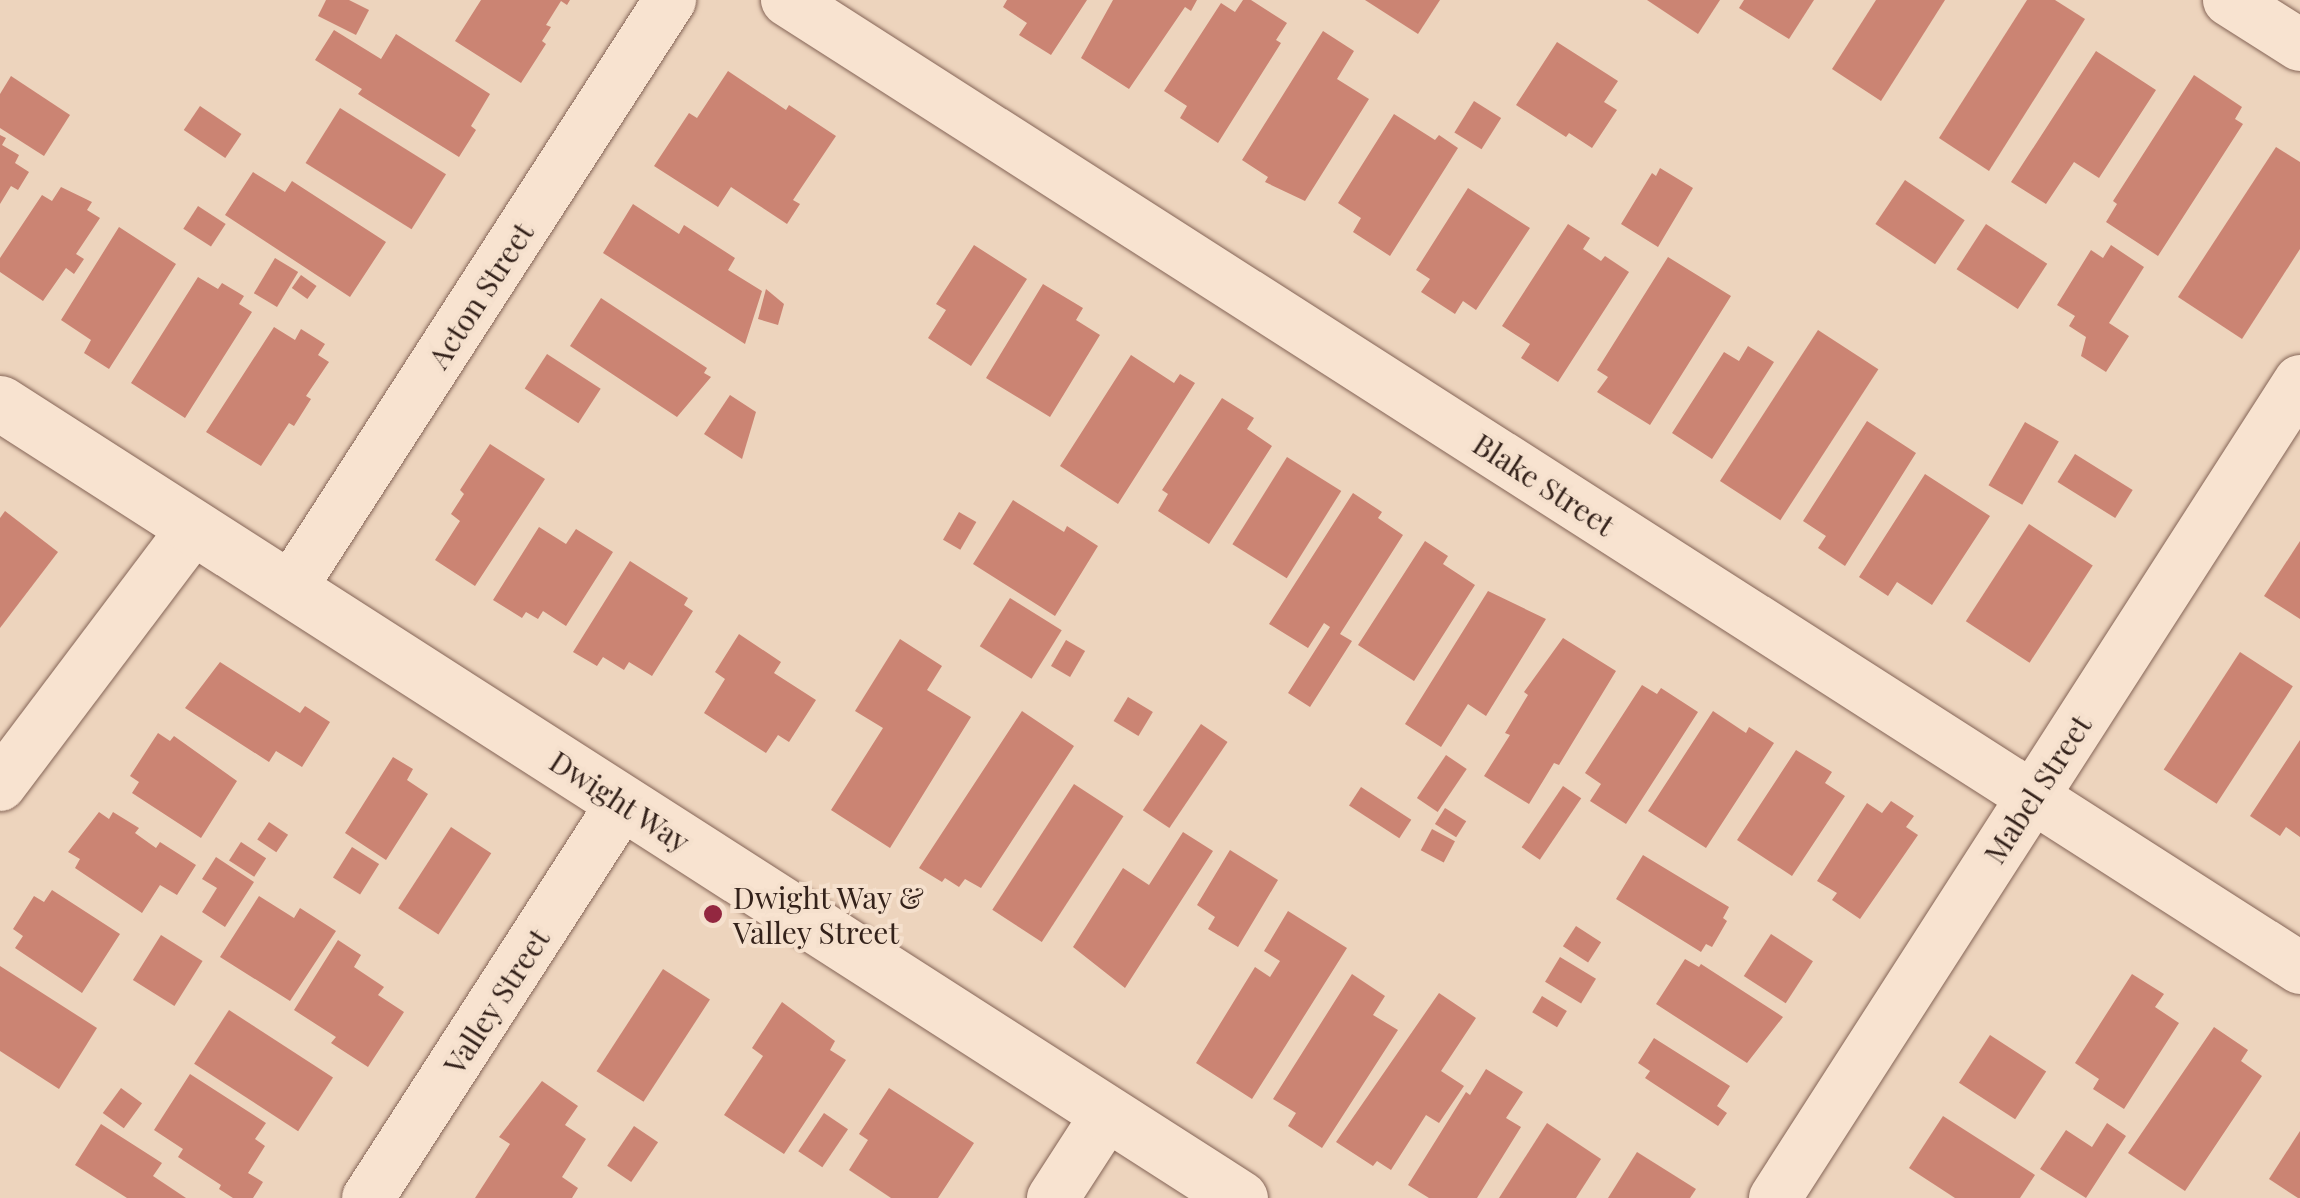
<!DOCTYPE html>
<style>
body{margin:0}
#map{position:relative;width:2300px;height:1198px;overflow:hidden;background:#edd4bd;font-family:"Playfair Display",serif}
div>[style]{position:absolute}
.building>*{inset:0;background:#cb8473;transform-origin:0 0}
.roads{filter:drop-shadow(0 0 2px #856557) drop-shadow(0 0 2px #856557)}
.minor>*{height:52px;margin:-26px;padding:0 26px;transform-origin:26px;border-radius:26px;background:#f8e3d0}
.tertiary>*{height:55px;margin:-27.5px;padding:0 27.5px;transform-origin:27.5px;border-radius:27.5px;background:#f8e3d0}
.dots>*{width:28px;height:28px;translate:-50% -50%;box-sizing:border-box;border:5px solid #f5e0cd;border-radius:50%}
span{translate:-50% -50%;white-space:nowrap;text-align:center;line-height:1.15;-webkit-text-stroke:8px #f5e0cd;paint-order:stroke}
.street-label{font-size:30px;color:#34221b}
.poi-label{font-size:30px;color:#34221b}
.left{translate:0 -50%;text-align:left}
</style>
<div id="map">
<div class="building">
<i style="clip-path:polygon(326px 0,349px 0,369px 10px,356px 35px,318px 16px)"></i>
<i style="clip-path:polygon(481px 0,570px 0,567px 5px,561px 1px,546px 25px,551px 27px,542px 41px,546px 44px,521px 83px,455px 41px)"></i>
<i style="clip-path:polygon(1007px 0,1087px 0,1051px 55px,1019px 35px,1027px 23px,1003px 7px)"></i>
<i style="clip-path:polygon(1113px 0,1197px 0,1191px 11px,1185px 7px,1129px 89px,1081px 58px)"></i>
<i style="clip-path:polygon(1243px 0,1251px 0,1287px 23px,1276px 40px,1281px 43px,1218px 143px,1180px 118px,1187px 106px,1164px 91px,1221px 3px,1235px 12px)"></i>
<i style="clip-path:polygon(1365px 0,1440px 0,1418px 34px)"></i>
<i style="clip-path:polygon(1647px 0,1720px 0,1698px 34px)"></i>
<i style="clip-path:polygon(1744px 0,1814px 0,1789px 39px,1739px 8px)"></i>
<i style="clip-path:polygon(1876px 0,1945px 0,1881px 101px,1832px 69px)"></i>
<i style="clip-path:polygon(2027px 0,2055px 0,2085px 19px,1989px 171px,1939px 138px)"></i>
<i style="clip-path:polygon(334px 30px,381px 59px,396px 34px,490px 94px,471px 126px,476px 130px,459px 157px,358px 94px,362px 89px,315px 60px)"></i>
<i style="clip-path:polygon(1323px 31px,1354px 51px,1337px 79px,1369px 99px,1305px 201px,1265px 182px,1268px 177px,1242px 160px)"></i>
<i style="clip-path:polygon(1557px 42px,1618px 81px,1604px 102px,1617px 110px,1592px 148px,1569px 133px,1566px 137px,1516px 105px)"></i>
<i style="clip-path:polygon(2096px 51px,2156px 90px,2099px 178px,2074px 162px,2046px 204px,2011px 182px)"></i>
<i style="clip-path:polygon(728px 71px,786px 110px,789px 105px,836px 136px,793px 200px,800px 204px,787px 224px,731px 187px,718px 207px,654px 166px,689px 113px,697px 118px)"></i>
<i style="clip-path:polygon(2194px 75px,2242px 107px,2235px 119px,2243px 124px,2158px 256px,2106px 222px,2117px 204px,2113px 201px)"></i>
<i style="clip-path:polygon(11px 76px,70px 115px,44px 156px,0 128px,0 94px)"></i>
<i style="left:1474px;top:101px;width:32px;height:37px;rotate:32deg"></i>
<i style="left:200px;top:106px;width:50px;height:29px;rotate:34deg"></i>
<i style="left:340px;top:108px;width:125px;height:65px;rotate:32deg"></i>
<i style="clip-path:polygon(1394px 114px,1435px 140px,1439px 135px,1458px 148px,1390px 256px,1353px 232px,1361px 218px,1338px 203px)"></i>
<i style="clip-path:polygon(0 135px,6px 138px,2px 145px,19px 155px,15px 163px,29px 172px,18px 190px,11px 186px,0 204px)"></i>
<i style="clip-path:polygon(2276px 147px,2300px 162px,2300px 249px,2242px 339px,2178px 297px)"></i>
<i style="clip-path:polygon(1660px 168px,1693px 188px,1658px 247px,1621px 224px,1652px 173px,1656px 176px)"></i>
<i style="clip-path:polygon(253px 172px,285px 192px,292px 181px,386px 242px,350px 297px,225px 215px)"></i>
<i style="left:1905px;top:180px;width:72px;height:53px;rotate:34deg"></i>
<i style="clip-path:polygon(61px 187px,92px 202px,87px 210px,100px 218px,76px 254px,84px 259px,74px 274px,66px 268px,43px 301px,0 272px,0 258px,42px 195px,52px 201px)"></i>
<i style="clip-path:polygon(1468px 188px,1530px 228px,1476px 310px,1463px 301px,1455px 314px,1421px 292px,1430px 279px,1416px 270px)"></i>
<i style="clip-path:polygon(633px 204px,679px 234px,684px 225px,735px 258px,728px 270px,762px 291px,745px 344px,603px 253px)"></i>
<i style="left:198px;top:206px;width:33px;height:27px;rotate:33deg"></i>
<i style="clip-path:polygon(1568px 224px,1590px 238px,1583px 249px,1601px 261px,1605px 256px,1629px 272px,1558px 382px,1521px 358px,1530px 344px,1502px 326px)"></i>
<i style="left:1986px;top:224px;width:73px;height:54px;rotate:33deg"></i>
<i style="clip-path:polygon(119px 227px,176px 264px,109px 369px,84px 353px,91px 340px,61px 320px)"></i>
<i style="clip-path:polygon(974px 245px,1027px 279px,971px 366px,928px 338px,946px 310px,936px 304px)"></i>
<i style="clip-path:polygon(2111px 245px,2144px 267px,2109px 323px,2129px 336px,2106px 372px,2081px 356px,2086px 337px,2069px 326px,2075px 316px,2057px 305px,2091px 250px,2103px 258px)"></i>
<i style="clip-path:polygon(1668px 257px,1731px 296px,1650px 425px,1597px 392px,1608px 377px,1597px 370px)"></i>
<i style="left:275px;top:258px;width:27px;height:41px;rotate:31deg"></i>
<i style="left:301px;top:275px;width:19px;height:16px;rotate:35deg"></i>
<i style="clip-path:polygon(198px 277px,218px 289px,222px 283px,244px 296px,239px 304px,252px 312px,185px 418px,131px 383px)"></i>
<i style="clip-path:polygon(1043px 284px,1083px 308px,1076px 320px,1100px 335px,1050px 417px,986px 378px)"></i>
<i style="clip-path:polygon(766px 289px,784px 304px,778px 325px,758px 319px)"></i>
<i style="clip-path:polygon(601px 298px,707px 368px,704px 373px,711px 377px,677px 417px,570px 346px)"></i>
<i style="clip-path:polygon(274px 327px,295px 340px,301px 329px,325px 344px,318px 355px,329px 362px,306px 396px,311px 399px,294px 426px,289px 423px,261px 466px,206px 432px)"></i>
<i style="left:1818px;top:330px;width:72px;height:180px;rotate:33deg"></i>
<i style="clip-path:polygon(1748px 346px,1774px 362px,1712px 459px,1672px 433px,1724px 352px,1739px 361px)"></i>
<i style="left:547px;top:354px;width:64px;height:41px;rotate:33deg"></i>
<i style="clip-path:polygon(1131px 355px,1174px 383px,1180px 374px,1195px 383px,1118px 504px,1060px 466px)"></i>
<i style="clip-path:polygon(730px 395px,756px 412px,742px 459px,704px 434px)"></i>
<i style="clip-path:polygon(1222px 398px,1254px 418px,1247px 429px,1272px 446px,1209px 544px,1158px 511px,1168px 494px,1162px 490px)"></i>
<i style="clip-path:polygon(1867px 421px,1916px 453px,1845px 566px,1818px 548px,1826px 536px,1803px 521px)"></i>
<i style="left:2025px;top:422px;width:39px;height:73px;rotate:30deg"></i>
<i style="clip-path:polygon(490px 444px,545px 479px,475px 586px,435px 560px,460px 521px,451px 514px,464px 494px,460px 490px)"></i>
<i style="left:2075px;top:454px;width:68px;height:33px;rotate:32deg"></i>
<i style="left:1287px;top:457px;width:64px;height:103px;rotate:32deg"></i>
<i style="clip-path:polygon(1925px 474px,1990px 516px,1932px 605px,1897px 582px,1888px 596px,1859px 577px)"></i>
<i style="clip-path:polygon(1353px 493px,1382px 512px,1378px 518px,1403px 535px,1340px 634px,1352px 641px,1310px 707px,1288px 693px,1330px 627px,1324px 623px,1308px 648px,1269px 624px)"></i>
<i style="clip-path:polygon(1013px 500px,1064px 532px,1067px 526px,1098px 546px,1055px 616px,973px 564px)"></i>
<i style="clip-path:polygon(5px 511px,58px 552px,0 628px,0 518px)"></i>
<i style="left:959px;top:512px;width:20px;height:32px;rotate:30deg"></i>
<i style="left:2029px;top:524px;width:76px;height:116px;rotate:33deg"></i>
<i style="clip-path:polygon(539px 527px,566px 544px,576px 529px,613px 552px,566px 626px,543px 611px,538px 619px,526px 612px,522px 618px,493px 600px)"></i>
<i style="clip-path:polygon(1425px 541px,1448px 556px,1443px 564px,1475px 585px,1414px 681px,1358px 645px)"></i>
<i style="clip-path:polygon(2300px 541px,2300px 619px,2264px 596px)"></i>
<i style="clip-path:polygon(630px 561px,688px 598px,684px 605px,693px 611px,652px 676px,629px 662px,624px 670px,603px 657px,597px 666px,573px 652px)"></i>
<i style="clip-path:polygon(1488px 591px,1546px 619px,1486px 716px,1468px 704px,1441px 747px,1405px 724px)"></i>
<i style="left:1010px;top:598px;width:61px;height:57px;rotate:32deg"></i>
<i style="clip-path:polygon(739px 634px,781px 662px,774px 673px,816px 700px,789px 742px,778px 735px,766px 753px,704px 713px,725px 679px,715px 672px)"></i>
<i style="clip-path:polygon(1563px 638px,1616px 671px,1559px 765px,1554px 763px,1529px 804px,1484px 776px,1510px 735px,1505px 733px,1528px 695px,1524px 692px)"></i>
<i style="clip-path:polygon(900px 639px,942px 666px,927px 690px,971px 717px,890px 848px,831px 810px,883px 728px,855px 711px)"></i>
<i style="left:1066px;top:640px;width:22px;height:30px;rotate:30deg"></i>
<i style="left:2240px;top:652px;width:63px;height:140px;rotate:33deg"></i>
<i style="clip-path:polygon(220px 662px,300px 713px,305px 706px,330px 722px,302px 767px,276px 751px,269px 762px,185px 708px)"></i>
<i style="clip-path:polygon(1642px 685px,1657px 694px,1661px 688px,1698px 712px,1626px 824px,1590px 801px,1601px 784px,1585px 773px)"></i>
<i style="left:1128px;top:697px;width:29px;height:28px;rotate:31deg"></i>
<i style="clip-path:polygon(1022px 711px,1074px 746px,981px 888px,965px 879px,959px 887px,945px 878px,942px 882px,919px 868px)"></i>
<i style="clip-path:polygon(1713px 711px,1746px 733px,1749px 727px,1774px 743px,1706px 848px,1648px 811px)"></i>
<i style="left:1201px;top:724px;width:32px;height:104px;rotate:34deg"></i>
<i style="clip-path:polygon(158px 733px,170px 741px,174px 736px,237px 781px,201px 838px,132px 793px,139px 782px,130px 776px)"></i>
<i style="clip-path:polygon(2300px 740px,2300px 837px,2286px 827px,2280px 836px,2250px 816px)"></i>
<i style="clip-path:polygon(1796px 750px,1832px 772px,1825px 783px,1845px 796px,1792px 876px,1737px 840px)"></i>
<i style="left:1446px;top:755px;width:25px;height:52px;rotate:34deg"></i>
<i style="clip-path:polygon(393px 757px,413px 769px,407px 780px,428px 794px,386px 860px,345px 833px)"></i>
<i style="left:1074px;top:784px;width:59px;height:150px;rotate:33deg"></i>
<i style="left:1563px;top:786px;width:22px;height:74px;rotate:34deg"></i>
<i style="left:1361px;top:787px;width:60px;height:22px;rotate:33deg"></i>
<i style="clip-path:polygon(1891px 801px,1914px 816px,1906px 827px,1918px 835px,1860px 919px,1832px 900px,1837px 893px,1817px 881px,1867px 803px,1882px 813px)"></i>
<i style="left:1445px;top:808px;width:25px;height:19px;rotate:32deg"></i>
<i style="clip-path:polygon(99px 812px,109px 819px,113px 812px,139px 828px,135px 833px,156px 848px,160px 842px,196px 865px,177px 895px,160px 885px,142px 913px,75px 868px,80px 859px,68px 852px)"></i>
<i style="left:269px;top:822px;width:23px;height:21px;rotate:34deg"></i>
<i style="left:451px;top:827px;width:48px;height:97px;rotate:33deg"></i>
<i style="left:1432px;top:829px;width:26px;height:24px;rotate:28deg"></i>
<i style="clip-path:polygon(1183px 832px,1213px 851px,1125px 988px,1073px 947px,1123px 868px,1149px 885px)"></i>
<i style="left:241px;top:842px;width:30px;height:22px;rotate:33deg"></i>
<i style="left:352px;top:847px;width:32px;height:36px;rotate:32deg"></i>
<i style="clip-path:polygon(1230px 850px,1278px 880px,1238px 947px,1208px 929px,1215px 917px,1197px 905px)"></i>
<i style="clip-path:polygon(1643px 855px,1729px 907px,1723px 918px,1727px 921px,1712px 947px,1706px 944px,1701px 952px,1616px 899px)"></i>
<i style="clip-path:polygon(216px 857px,254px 882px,225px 927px,202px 912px,217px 888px,202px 879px)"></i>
<i style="clip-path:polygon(52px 890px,120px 934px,82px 993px,15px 948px,23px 936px,13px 929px,34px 896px,44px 902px)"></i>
<i style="clip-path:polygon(259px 896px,294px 918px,300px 908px,336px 931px,290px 1001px,220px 957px)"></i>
<i style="clip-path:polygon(1288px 911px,1347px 948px,1252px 1099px,1196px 1063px,1255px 967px,1270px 977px,1280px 961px,1264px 951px)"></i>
<i style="left:1576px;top:926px;width:30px;height:24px;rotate:33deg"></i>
<i style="left:1771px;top:934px;width:50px;height:50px;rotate:33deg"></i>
<i style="left:161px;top:935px;width:49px;height:53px;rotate:32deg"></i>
<i style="clip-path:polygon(338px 940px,361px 955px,354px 967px,384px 987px,378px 995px,404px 1012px,368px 1067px,331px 1043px,336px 1037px,294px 1010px)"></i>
<i style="left:1560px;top:957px;width:42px;height:29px;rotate:31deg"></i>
<i style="clip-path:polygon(1685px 959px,1699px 967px,1701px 964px,1783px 1017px,1747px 1063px,1656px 1004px)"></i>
<i style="clip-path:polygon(0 966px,97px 1028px,59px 1089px,0 1051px)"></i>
<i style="left:663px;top:969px;width:56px;height:122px;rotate:33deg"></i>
<i style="clip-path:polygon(1352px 974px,1385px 996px,1373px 1015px,1398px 1030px,1322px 1148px,1288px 1126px,1296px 1113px,1273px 1099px)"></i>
<i style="clip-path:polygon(2132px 974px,2164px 994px,2155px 1007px,2179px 1023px,2124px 1109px,2093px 1089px,2099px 1079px,2075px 1063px)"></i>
<i style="clip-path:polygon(1439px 993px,1476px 1018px,1441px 1071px,1464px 1086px,1439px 1123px,1426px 1115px,1391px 1170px,1377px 1161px,1373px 1166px,1336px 1142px)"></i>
<i style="left:1542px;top:996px;width:29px;height:19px;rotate:31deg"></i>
<i style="clip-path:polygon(782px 1002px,835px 1041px,830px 1050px,846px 1060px,784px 1154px,724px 1115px,763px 1056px,752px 1048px)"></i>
<i style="left:229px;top:1010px;width:124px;height:64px;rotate:33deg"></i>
<i style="clip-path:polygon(2214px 1027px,2248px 1050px,2241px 1061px,2262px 1076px,2185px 1191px,2128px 1153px)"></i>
<i style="left:1990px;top:1035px;width:67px;height:57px;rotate:33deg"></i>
<i style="clip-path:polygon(1654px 1038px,1730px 1086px,1717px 1106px,1727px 1113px,1718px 1126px,1645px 1078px,1650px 1071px,1638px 1063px)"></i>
<i style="clip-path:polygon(1486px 1069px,1523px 1092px,1506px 1118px,1521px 1127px,1477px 1198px,1429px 1198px,1408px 1185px,1466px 1092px,1470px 1095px)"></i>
<i style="clip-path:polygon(190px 1074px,266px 1123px,255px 1139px,265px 1146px,248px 1173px,263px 1182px,253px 1198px,233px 1198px,219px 1189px,221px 1185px,178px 1157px,183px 1149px,154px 1130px)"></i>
<i style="clip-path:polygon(542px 1081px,578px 1106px,565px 1125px,586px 1139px,562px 1177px,578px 1188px,572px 1198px,475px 1198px,510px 1144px,499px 1137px)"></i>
<i style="left:121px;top:1088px;width:26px;height:31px;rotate:36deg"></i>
<i style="clip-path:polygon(889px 1088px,974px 1143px,938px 1198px,891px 1198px,849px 1170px,868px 1140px,859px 1134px)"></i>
<i style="left:824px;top:1113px;width:29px;height:46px;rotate:34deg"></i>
<i style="clip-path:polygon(1943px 1116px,2035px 1175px,2020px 1198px,1955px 1198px,1909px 1168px)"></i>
<i style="clip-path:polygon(1547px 1123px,1601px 1159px,1576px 1198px,1499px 1198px)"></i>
<i style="clip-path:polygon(2107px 1123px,2126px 1136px,2086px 1198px,2040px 1169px,2066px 1130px,2092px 1147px)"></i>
<i style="clip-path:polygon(101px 1124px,162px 1163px,153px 1176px,186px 1198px,127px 1198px,75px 1165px)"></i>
<i style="left:634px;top:1126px;width:29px;height:48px;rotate:34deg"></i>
<i style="clip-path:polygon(2300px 1131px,2300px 1198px,2298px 1198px,2269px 1179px)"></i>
<i style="clip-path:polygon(1637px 1152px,1696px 1189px,1690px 1198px,1608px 1198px)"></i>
</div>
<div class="roads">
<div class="minor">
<i style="left:787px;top:0;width:1796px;rotate:32.61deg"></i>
<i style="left:2229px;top:0;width:84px;rotate:32.4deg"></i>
<i style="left:290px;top:589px;width:701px;rotate:-57.17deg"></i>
<i style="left:0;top:785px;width:322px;rotate:-53deg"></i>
<i style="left:368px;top:1198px;width:470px;rotate:-57.2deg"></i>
<i style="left:1053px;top:1198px;width:101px;rotate:-57.1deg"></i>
<i style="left:1775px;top:1198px;width:971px;rotate:-57.28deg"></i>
</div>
<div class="tertiary">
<i style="left:0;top:403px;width:1473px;rotate:32.67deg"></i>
</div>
</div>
<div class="dots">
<i style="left:713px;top:914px;background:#932740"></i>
</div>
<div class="street-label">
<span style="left:480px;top:295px;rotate:-57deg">Acton Street</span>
<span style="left:1544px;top:484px;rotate:33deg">Blake Street</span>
<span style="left:2037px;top:789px;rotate:-57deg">Mabel Street</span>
<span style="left:620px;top:801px;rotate:33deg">Dwight Way</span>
<span style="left:496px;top:1001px;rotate:-57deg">Valley Street</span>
</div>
<div class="poi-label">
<span class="left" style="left:733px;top:914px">Dwight Way &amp;<br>Valley Street</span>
</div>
</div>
